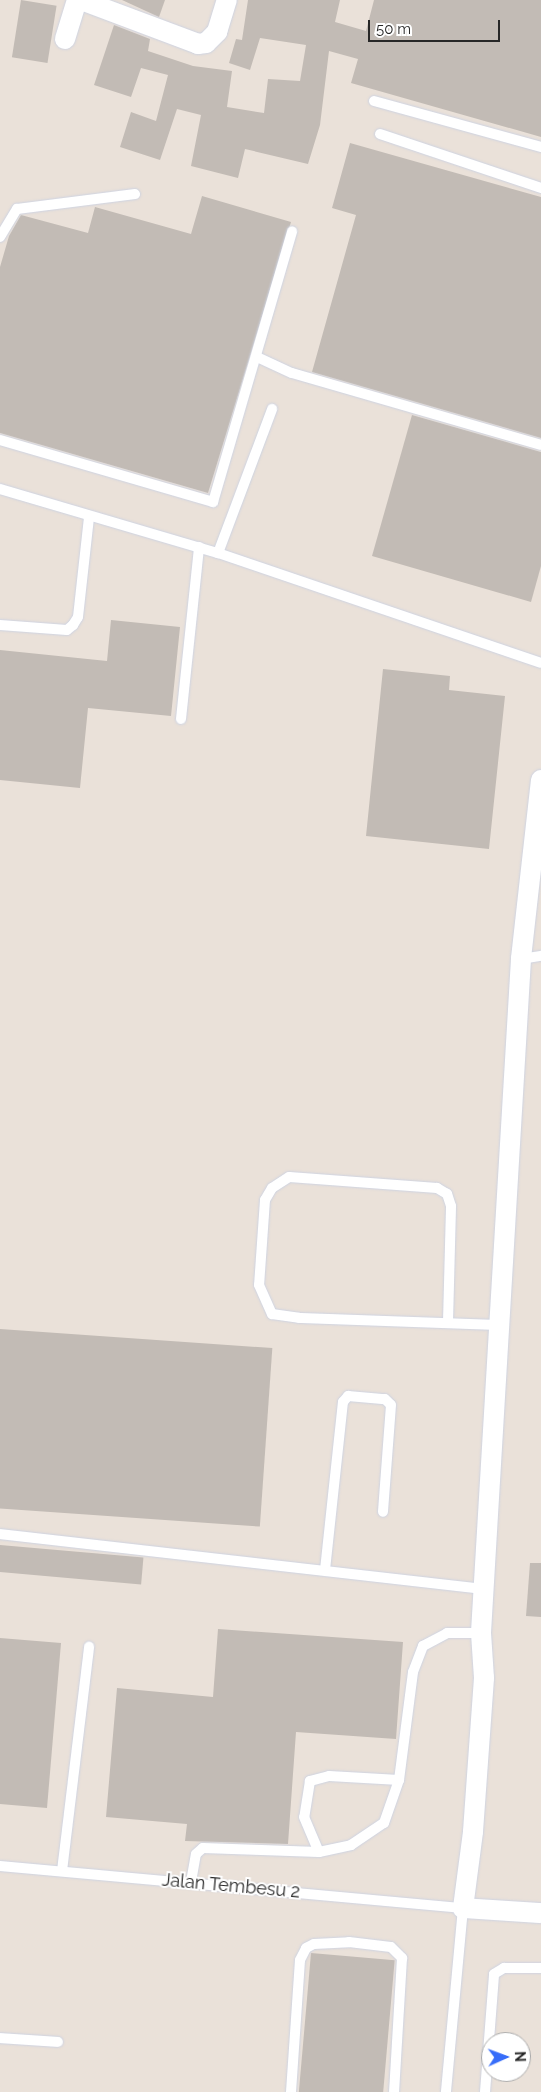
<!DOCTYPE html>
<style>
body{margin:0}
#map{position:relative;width:541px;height:2092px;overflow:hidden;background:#eae1d9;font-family:Raleway,sans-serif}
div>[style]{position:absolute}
.building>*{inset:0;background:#c2bbb5;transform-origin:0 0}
.roads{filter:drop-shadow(0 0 1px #ced3e1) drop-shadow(0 0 1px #ced3e1)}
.service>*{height:10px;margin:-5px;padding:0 5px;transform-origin:5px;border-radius:5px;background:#fff}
.minor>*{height:20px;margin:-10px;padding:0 10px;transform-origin:10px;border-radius:10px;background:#fff}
span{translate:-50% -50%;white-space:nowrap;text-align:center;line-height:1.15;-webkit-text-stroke:4px #fff;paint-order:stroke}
.street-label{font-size:18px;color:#272727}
.north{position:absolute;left:481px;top:2032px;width:50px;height:50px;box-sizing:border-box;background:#fff;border:1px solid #a9a9a9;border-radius:50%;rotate:88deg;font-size:14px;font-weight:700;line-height:20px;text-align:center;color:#272727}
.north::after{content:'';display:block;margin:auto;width:18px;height:22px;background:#376df9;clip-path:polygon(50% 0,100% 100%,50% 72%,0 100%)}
.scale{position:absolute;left:368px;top:20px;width:132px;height:22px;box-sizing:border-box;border:2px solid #272727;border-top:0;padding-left:6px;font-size:15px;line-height:18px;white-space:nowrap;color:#272727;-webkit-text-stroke:4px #fff;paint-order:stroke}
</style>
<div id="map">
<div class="building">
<i style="left:21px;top:0;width:36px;height:58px;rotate:9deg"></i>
<i style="clip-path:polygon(122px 0,165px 0,159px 17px)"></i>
<i style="clip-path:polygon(248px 0,340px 0,335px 22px,366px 31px,374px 0,541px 0,541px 137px,351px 83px,358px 59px,329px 51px,320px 125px,308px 164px,245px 149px,238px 178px,191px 166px,201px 115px,177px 109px,160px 160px,120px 147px,131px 112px,156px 121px,168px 75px,141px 68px,131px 97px,94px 85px,114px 25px,150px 39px,148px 51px,193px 66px,232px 71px,227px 107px,264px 113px,268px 79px,300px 81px,306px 45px,260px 38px,250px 70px,229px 63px,236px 39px,242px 40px)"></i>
<i style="clip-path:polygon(350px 143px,541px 197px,541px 438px,312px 372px,356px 215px,332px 208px)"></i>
<i style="clip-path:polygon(202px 196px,291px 222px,208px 493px,0 433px,0 267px,9px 236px,21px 215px,88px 233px,95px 207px,191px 234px)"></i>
<i style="clip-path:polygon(412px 415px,541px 452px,541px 566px,531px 602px,372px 556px)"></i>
<i style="clip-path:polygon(111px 620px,180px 627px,171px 716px,88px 708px,80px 788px,0 780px,0 650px,107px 661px)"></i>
<i style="clip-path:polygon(383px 669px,450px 676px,449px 690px,505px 696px,489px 849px,366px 836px)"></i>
<i style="left:0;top:1329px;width:273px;height:179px;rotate:4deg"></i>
<i style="left:0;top:1545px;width:144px;height:27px;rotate:5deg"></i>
<i style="clip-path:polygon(530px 1563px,541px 1563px,541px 1617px,526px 1616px)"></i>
<i style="clip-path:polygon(218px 1629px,403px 1642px,396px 1739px,296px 1732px,288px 1844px,185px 1841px,187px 1824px,106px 1817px,117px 1688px,213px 1697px)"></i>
<i style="clip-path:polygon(0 1638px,61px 1643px,47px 1808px,0 1804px)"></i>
<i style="left:311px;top:1953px;width:84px;height:140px;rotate:5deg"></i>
</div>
<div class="roads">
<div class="service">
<i style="left:374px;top:101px;width:173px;rotate:15.4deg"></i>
<i style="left:380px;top:134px;width:170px;rotate:18.5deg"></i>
<i style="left:0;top:237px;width:33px;rotate:-59deg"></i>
<i style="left:17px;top:209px;width:119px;rotate:-7.2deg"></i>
<i style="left:257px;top:357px;width:38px;rotate:25deg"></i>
<i style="left:292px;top:373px;width:259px;rotate:16.1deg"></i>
<i style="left:0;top:440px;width:222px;rotate:16.2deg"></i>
<i style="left:213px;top:502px;width:282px;rotate:-73.7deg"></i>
<i style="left:0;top:489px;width:227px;rotate:16.4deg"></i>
<i style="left:218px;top:553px;width:341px;rotate:18.8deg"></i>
<i style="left:218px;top:553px;width:154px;rotate:-69.4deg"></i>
<i style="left:0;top:625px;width:67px;rotate:4.3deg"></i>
<i style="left:67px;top:630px;width:8px;rotate:-40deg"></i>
<i style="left:73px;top:625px;width:9px;rotate:-58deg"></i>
<i style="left:78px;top:617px;width:101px;rotate:-83.7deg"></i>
<i style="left:181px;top:719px;width:173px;rotate:-84deg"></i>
<i style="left:521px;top:959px;width:20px;rotate:-9deg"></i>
<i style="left:448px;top:1322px;width:116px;rotate:-88.5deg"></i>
<i style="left:451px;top:1206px;width:13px;rotate:-108deg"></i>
<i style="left:447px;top:1194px;width:12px;rotate:-149deg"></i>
<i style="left:437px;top:1188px;width:148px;rotate:-175.7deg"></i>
<i style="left:289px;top:1177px;width:20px;rotate:147deg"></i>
<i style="left:272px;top:1188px;width:14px;rotate:120deg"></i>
<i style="left:265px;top:1200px;width:85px;rotate:94deg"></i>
<i style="left:259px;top:1285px;width:32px;rotate:66deg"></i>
<i style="left:272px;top:1314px;width:27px;rotate:8deg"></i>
<i style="left:299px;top:1318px;width:201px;rotate:2deg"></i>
<i style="left:0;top:1534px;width:486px;rotate:6.5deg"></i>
<i style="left:325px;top:1570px;width:169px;rotate:-83.9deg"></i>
<i style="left:343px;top:1402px;width:8px;rotate:-50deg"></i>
<i style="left:348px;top:1396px;width:37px;rotate:5deg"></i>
<i style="left:385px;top:1399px;width:8px;rotate:45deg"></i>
<i style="left:391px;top:1405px;width:107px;rotate:94.3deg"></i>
<i style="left:399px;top:1780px;width:70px;rotate:-176.7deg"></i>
<i style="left:329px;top:1776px;width:20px;rotate:165deg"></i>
<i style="left:310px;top:1781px;width:36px;rotate:99deg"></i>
<i style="left:304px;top:1817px;width:38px;rotate:67deg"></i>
<i style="left:319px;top:1852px;width:33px;rotate:-12deg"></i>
<i style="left:351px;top:1845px;width:40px;rotate:-34deg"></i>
<i style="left:384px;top:1823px;width:46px;rotate:-70.8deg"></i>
<i style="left:399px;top:1780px;width:109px;rotate:-82.6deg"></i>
<i style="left:413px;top:1672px;width:28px;rotate:-69deg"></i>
<i style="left:423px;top:1646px;width:27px;rotate:-28deg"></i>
<i style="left:447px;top:1633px;width:34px"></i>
<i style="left:0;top:1866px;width:465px;rotate:5.2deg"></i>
<i style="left:463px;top:1908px;width:185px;rotate:95.3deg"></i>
<i style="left:62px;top:1871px;width:226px;rotate:-83.1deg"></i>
<i style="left:191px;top:1882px;width:28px;rotate:-80deg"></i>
<i style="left:196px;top:1854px;width:9px;rotate:-41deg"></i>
<i style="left:203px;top:1848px;width:116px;rotate:2deg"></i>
<i style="left:0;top:2038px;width:58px;rotate:3.9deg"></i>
<i style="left:291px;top:2092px;width:132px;rotate:-86.1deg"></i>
<i style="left:300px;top:1960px;width:13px;rotate:-63deg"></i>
<i style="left:306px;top:1948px;width:9px;rotate:-27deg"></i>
<i style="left:314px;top:1944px;width:35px;rotate:-3deg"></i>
<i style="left:349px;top:1942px;width:42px;rotate:6.8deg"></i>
<i style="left:391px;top:1947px;width:16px;rotate:45deg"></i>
<i style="left:402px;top:1958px;width:134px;rotate:93.4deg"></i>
<i style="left:485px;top:2092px;width:118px;rotate:-85.6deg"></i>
<i style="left:494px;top:1974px;width:12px;rotate:-31deg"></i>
<i style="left:504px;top:1968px;width:37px"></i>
</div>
<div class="minor">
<i style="left:81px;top:0;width:125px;rotate:20.6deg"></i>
<i style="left:198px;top:44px;width:8px;rotate:-7deg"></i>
<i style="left:206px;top:43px;width:16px;rotate:-45deg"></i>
<i style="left:217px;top:32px;width:34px;rotate:-73deg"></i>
<i style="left:65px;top:39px;width:41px;rotate:-72.9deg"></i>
<i style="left:541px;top:780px;width:180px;rotate:96.4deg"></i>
<i style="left:521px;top:959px;width:675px;rotate:93.4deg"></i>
<i style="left:481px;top:1633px;width:45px;rotate:86.2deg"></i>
<i style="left:484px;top:1678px;width:154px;rotate:94.1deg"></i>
<i style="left:473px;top:1832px;width:77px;rotate:97.5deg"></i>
<i style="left:463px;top:1908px;width:78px;rotate:3.7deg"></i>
</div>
</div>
<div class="street-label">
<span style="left:231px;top:1886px;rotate:5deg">Jalan Tembesu 2</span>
</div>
<div class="north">N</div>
<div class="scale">50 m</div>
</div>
